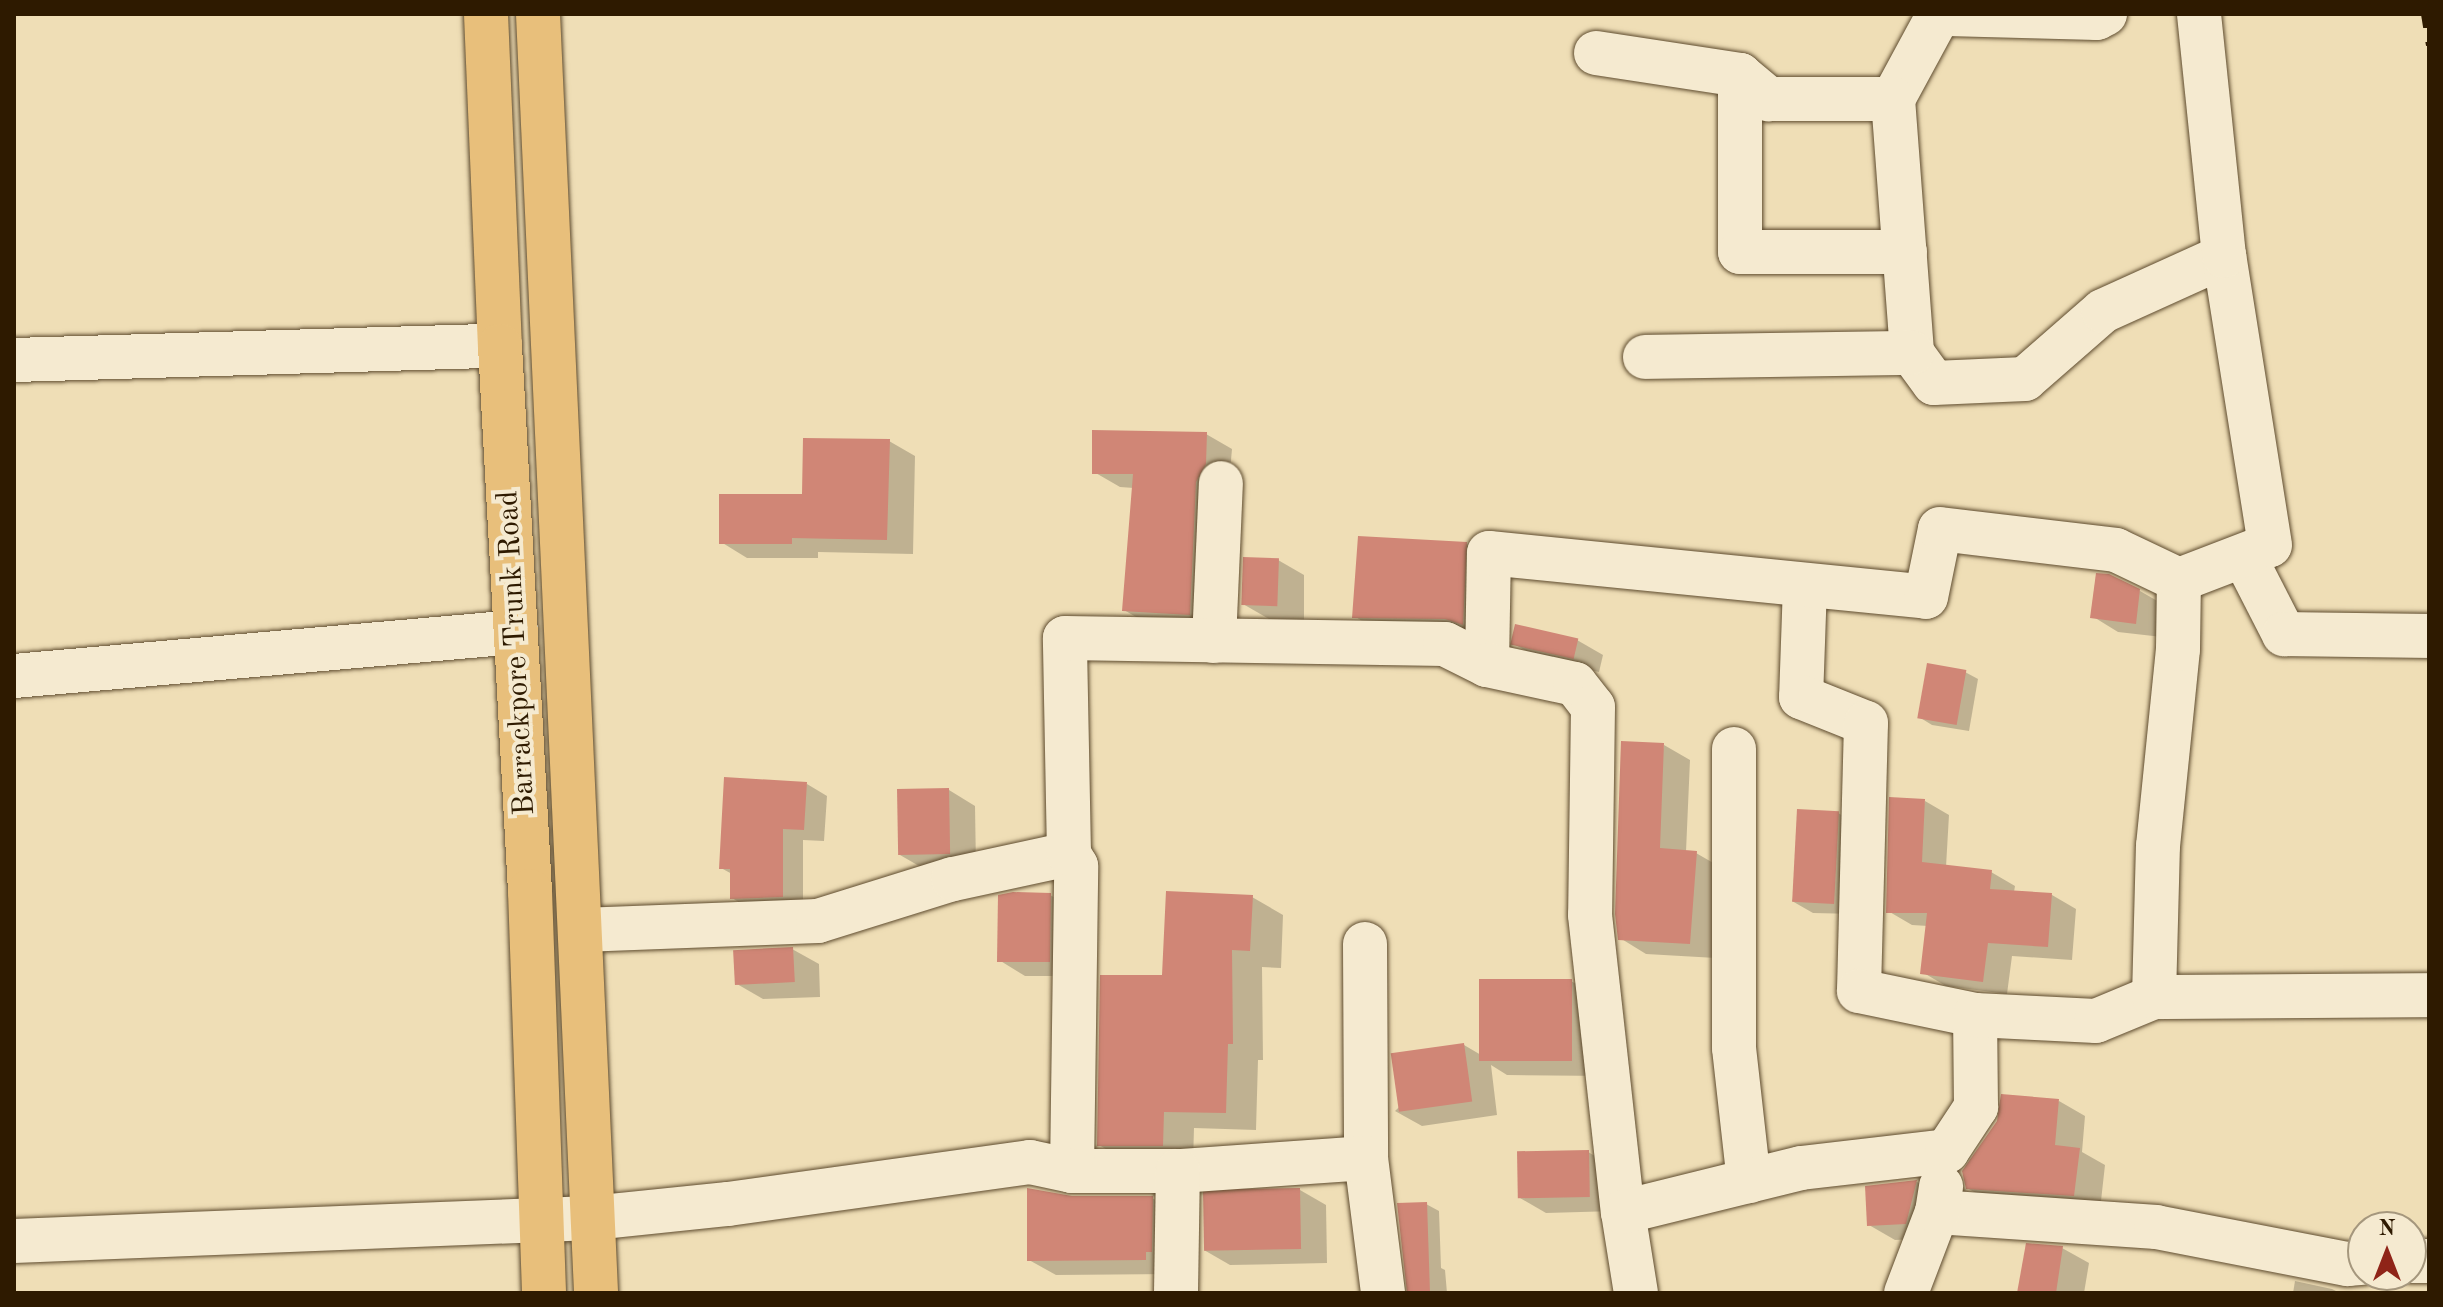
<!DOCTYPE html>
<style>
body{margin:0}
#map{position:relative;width:2443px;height:1307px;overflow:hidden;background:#efdeb6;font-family:"Old Standard TT",serif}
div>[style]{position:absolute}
.shadow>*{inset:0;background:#0003}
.building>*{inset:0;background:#d08676;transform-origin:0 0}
.roads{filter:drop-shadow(0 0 2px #5e4b2e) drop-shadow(0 0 2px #5e4b2e)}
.minor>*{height:44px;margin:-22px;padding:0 22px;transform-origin:22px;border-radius:22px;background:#f5ead0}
.major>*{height:44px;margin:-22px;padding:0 22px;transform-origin:22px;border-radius:22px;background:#e8bf7b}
.rail>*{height:6px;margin-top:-3px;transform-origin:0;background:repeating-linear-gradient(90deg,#2e1a00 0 14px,transparent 0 28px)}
span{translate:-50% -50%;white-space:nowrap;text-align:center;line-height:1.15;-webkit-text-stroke:8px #f5ead0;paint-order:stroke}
.street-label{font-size:30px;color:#2e1a00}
.frame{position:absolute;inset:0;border:16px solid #2e1a00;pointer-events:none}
.north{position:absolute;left:2347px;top:1211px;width:80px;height:80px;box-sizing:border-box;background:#f5ead0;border:2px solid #a5977d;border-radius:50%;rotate:0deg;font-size:22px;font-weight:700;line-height:32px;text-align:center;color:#2e1a00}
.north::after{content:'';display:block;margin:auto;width:28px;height:36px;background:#8f2418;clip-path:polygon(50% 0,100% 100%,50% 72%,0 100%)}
</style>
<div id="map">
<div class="shadow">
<i style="clip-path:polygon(1206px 434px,1232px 449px,1216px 629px,1150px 625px,1124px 610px,1134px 488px,1120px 487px,1094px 472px)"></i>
<i style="clip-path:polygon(889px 441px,915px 456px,913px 554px,818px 552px,818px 558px,747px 558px,721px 542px,804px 496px)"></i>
<i style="clip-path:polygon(1467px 544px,1493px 559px,1489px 638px,1380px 632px,1354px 616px)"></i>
<i style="clip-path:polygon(1278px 560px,1304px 575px,1304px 620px,1269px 619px,1243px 604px)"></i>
<i style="clip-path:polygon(2140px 591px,2166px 606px,2162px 637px,2118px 632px,2092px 616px)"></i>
<i style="clip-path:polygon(1577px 640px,1603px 655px,1599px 672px,1541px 659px,1514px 644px)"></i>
<i style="clip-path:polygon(1965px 672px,1978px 679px,1969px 731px,1932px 725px,1919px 717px)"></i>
<i style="clip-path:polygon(1664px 745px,1690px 760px,1686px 852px,1696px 853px,1722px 868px,1716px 958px,1646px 954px,1620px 938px)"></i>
<i style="clip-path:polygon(807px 784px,827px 796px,824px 841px,803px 840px,803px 908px,752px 910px,732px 898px,732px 874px,721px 868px)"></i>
<i style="clip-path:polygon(949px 790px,975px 806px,976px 868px,926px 870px,900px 855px)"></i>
<i style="clip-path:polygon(1925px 801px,1949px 815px,1946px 867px,1991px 872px,2015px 886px,2014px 892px,2052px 895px,2076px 909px,2072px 960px,2012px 956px,2007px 994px,1946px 986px,1922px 972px,1928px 926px,1912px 925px,1888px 911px)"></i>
<i style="clip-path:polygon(1838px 813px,1859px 825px,1856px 914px,1813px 913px,1792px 901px)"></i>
<i style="clip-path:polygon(1050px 895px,1076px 910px,1075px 976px,1025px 976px,999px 960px)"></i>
<i style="clip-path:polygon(1252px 897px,1283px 915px,1281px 968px,1262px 967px,1263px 1060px,1258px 1060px,1256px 1130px,1194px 1128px,1193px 1163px,1130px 1163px,1099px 1145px,1164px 977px)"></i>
<i style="clip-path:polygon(792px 949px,819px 964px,820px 997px,763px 999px,737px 984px)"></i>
<i style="clip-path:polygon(1571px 981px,1598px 997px,1607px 1076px,1507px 1075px,1491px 1065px,1497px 1115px,1422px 1126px,1395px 1111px,1464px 1045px,1481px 1055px)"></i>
<i style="clip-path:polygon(2059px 1101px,2085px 1116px,2082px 1152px,2105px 1165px,2100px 1210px,1994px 1203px,1967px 1188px)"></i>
<i style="clip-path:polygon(1588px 1152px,1614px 1167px,1616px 1211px,1546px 1213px,1520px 1198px)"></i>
<i style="clip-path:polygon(1917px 1182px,1943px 1197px,1932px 1238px,1895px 1240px,1869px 1225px,1867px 1188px)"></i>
<i style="clip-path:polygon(1300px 1190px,1326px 1205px,1327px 1263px,1230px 1265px,1204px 1250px)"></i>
<i style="clip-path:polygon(1072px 1198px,1152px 1198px,1178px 1213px,1172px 1274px,1056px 1275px,1029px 1260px)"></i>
<i style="clip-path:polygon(1426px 1204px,1439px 1211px,1441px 1268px,1445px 1270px,1447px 1293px,1409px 1293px)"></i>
<i style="clip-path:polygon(2062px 1248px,2089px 1263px,2084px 1293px,2019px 1293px)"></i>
<i style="clip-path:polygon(2295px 1281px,2332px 1289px,2340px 1293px,2293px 1293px)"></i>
</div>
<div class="building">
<i style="clip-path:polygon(1092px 430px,1207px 432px,1206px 464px,1196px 482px,1190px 615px,1122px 611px,1133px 474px,1092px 474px)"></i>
<i style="clip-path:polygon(803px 438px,890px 439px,887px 540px,792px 538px,792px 544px,719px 544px,719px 494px,802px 494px)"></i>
<i style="clip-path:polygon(1358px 536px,1467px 542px,1463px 625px,1445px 619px,1352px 618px)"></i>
<i style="left:1243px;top:557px;width:36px;height:48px;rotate:2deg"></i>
<i style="clip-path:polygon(2096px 573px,2109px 574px,2140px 589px,2136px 624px,2090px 618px)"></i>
<i style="left:1515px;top:624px;width:65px;height:21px;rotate:13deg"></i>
<i style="left:1927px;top:663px;width:40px;height:56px;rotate:10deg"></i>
<i style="clip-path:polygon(1621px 741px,1664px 743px,1660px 848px,1697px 851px,1690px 944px,1618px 940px,1615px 914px)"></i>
<i style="clip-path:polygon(724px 777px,807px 782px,804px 830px,783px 829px,783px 897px,730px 899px,730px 869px,719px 869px)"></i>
<i style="left:949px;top:788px;width:66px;height:52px;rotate:89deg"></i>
<i style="clip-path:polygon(1889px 797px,1925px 799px,1922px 862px,1992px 870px,1990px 889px,2052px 893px,2048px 947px,1988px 943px,1983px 982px,1920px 974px,1927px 913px,1886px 913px)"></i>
<i style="left:1797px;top:809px;width:42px;height:93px;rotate:3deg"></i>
<i style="clip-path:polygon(1166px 891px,1253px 895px,1250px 951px,1232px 950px,1233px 1044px,1228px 1044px,1226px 1113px,1164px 1112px,1163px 1146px,1097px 1146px,1100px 975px,1162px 975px)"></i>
<i style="clip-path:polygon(1013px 892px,1051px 893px,1050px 962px,997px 962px,998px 895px)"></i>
<i style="left:793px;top:947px;width:35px;height:60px;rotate:87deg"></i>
<i style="left:1479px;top:979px;width:93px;height:82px"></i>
<i style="left:1464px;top:1043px;width:59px;height:74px;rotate:82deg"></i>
<i style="clip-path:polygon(2001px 1094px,2059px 1099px,2055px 1145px,2080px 1148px,2074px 1196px,1966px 1189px,1962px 1171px,1997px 1121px)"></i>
<i style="left:1589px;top:1150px;width:47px;height:72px;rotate:89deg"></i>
<i style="clip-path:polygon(1917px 1180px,1906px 1224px,1867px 1226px,1865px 1186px)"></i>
<i style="clip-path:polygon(1027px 1188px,1072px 1196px,1153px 1196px,1152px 1252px,1146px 1252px,1146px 1260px,1027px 1261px)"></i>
<i style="left:1300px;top:1188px;width:61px;height:97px;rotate:89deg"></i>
<i style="clip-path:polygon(1427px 1202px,1430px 1293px,1407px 1293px,1397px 1203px)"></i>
<i style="clip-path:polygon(2026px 1243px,2063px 1246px,2056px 1293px,2017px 1293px)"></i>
</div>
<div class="roads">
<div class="minor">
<i style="left:1939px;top:14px;width:97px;rotate:118.4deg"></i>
<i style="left:1893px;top:99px;width:255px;rotate:85.7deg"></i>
<i style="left:1912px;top:353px;width:37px;rotate:54deg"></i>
<i style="left:1934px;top:383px;width:91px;rotate:-2.5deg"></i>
<i style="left:2025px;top:379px;width:103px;rotate:-41.1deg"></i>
<i style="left:2103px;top:311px;width:133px;rotate:-24.4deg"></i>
<i style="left:1947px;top:14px;width:150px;rotate:1.5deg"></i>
<i style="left:2097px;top:18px;width:9px;rotate:-27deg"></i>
<i style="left:1596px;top:53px;width:146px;rotate:8.7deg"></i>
<i style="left:1740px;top:75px;width:38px;rotate:40deg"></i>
<i style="left:1769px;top:99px;width:124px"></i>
<i style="left:1740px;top:75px;width:177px;rotate:90deg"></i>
<i style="left:1740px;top:252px;width:165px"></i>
<i style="left:1645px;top:357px;width:267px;rotate:-0.9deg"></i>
<i style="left:14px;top:360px;width:486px;rotate:-1.7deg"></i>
<i style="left:2244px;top:556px;width:88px;rotate:62.9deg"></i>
<i style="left:2284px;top:634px;width:145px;rotate:0.8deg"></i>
<i style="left:1805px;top:585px;width:112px;rotate:92deg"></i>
<i style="left:1801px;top:697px;width:70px;rotate:21.8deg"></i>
<i style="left:1866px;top:723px;width:268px;rotate:91.5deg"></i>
<i style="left:1859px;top:991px;width:118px;rotate:11.7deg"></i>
<i style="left:1214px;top:641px;width:158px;rotate:-87.5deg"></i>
<i style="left:1487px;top:665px;width:112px;rotate:-89deg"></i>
<i style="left:1489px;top:553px;width:439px;rotate:5.7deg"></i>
<i style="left:1926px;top:597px;width:69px;rotate:-78.4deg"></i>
<i style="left:1940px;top:529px;width:177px;rotate:6.8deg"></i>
<i style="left:2116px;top:550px;width:70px;rotate:25.5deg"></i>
<i style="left:14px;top:676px;width:504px;rotate:-5.01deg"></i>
<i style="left:1734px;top:749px;width:299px;rotate:90deg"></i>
<i style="left:1734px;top:1048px;width:134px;rotate:83.6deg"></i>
<i style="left:581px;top:930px;width:237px;rotate:-2.2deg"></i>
<i style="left:818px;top:921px;width:141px;rotate:-17.3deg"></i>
<i style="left:953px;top:879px;width:119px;rotate:-12.2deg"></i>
<i style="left:1365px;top:944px;width:214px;rotate:89.7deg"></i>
<i style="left:1366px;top:1158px;width:136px;rotate:82.8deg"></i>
<i style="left:2154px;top:997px;width:275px;rotate:-0.4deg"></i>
<i style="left:1366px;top:1158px;width:188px;rotate:176deg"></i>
<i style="left:1178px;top:1171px;width:106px;rotate:180deg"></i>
<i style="left:1072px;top:1171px;width:305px;rotate:-89.2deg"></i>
<i style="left:1076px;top:866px;width:14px;rotate:-120deg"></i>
<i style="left:1069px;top:854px;width:216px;rotate:-91.1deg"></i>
<i style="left:1065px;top:638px;width:380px;rotate:0.9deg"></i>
<i style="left:1445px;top:644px;width:47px;rotate:26.6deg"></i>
<i style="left:1487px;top:665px;width:90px;rotate:12.2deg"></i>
<i style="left:1575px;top:684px;width:29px;rotate:52deg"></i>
<i style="left:1593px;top:707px;width:208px;rotate:90.8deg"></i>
<i style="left:1590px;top:915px;width:299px;rotate:83.7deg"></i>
<i style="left:1623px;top:1212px;width:82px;rotate:80.9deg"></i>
<i style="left:1623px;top:1212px;width:183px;rotate:-13.9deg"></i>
<i style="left:1801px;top:1168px;width:147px;rotate:-6.6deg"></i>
<i style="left:1947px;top:1151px;width:53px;rotate:-56.6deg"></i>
<i style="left:1976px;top:1107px;width:92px;rotate:-90.6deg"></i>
<i style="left:1975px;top:1015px;width:121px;rotate:2.8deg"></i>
<i style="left:2096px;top:1021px;width:63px;rotate:-22.5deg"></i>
<i style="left:2154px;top:997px;width:151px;rotate:-88.5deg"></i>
<i style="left:2158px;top:846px;width:198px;rotate:-84.2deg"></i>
<i style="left:2178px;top:649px;width:69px;rotate:-89.2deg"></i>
<i style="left:2179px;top:580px;width:97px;rotate:-21deg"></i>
<i style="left:2270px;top:545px;width:293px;rotate:-99deg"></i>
<i style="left:2224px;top:256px;width:243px;rotate:-95.9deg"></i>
<i style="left:1937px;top:1212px;width:220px;rotate:3.9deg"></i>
<i style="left:2156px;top:1227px;width:195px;rotate:11deg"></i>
<i style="left:2347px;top:1264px;width:16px;rotate:-4deg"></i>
<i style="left:14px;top:1241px;width:578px;rotate:-2.28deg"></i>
<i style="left:592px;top:1218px;width:137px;rotate:-5.9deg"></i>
<i style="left:728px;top:1204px;width:305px;rotate:-7.9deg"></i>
<i style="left:1030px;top:1162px;width:43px;rotate:12.1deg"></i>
<i style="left:2411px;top:1261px;width:18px"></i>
<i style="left:1176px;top:1293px;width:122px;rotate:-89.1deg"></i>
<i style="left:1906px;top:1293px;width:87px;rotate:-69.1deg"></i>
<i style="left:1937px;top:1212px;width:26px;rotate:-81deg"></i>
</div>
<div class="major">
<i style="left:486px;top:14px;width:332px;rotate:87.6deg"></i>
<i style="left:500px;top:346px;width:546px;rotate:86.85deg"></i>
<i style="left:530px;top:891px;width:402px;rotate:88deg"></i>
<i style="left:538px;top:14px;width:1280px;rotate:87.4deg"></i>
</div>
</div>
<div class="rail">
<i style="left:2424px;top:14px;width:32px;rotate:81deg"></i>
</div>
<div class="street-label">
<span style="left:517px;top:653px;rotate:-93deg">Barrackpore Trunk Road</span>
</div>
<div class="frame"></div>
<div class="north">N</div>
</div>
